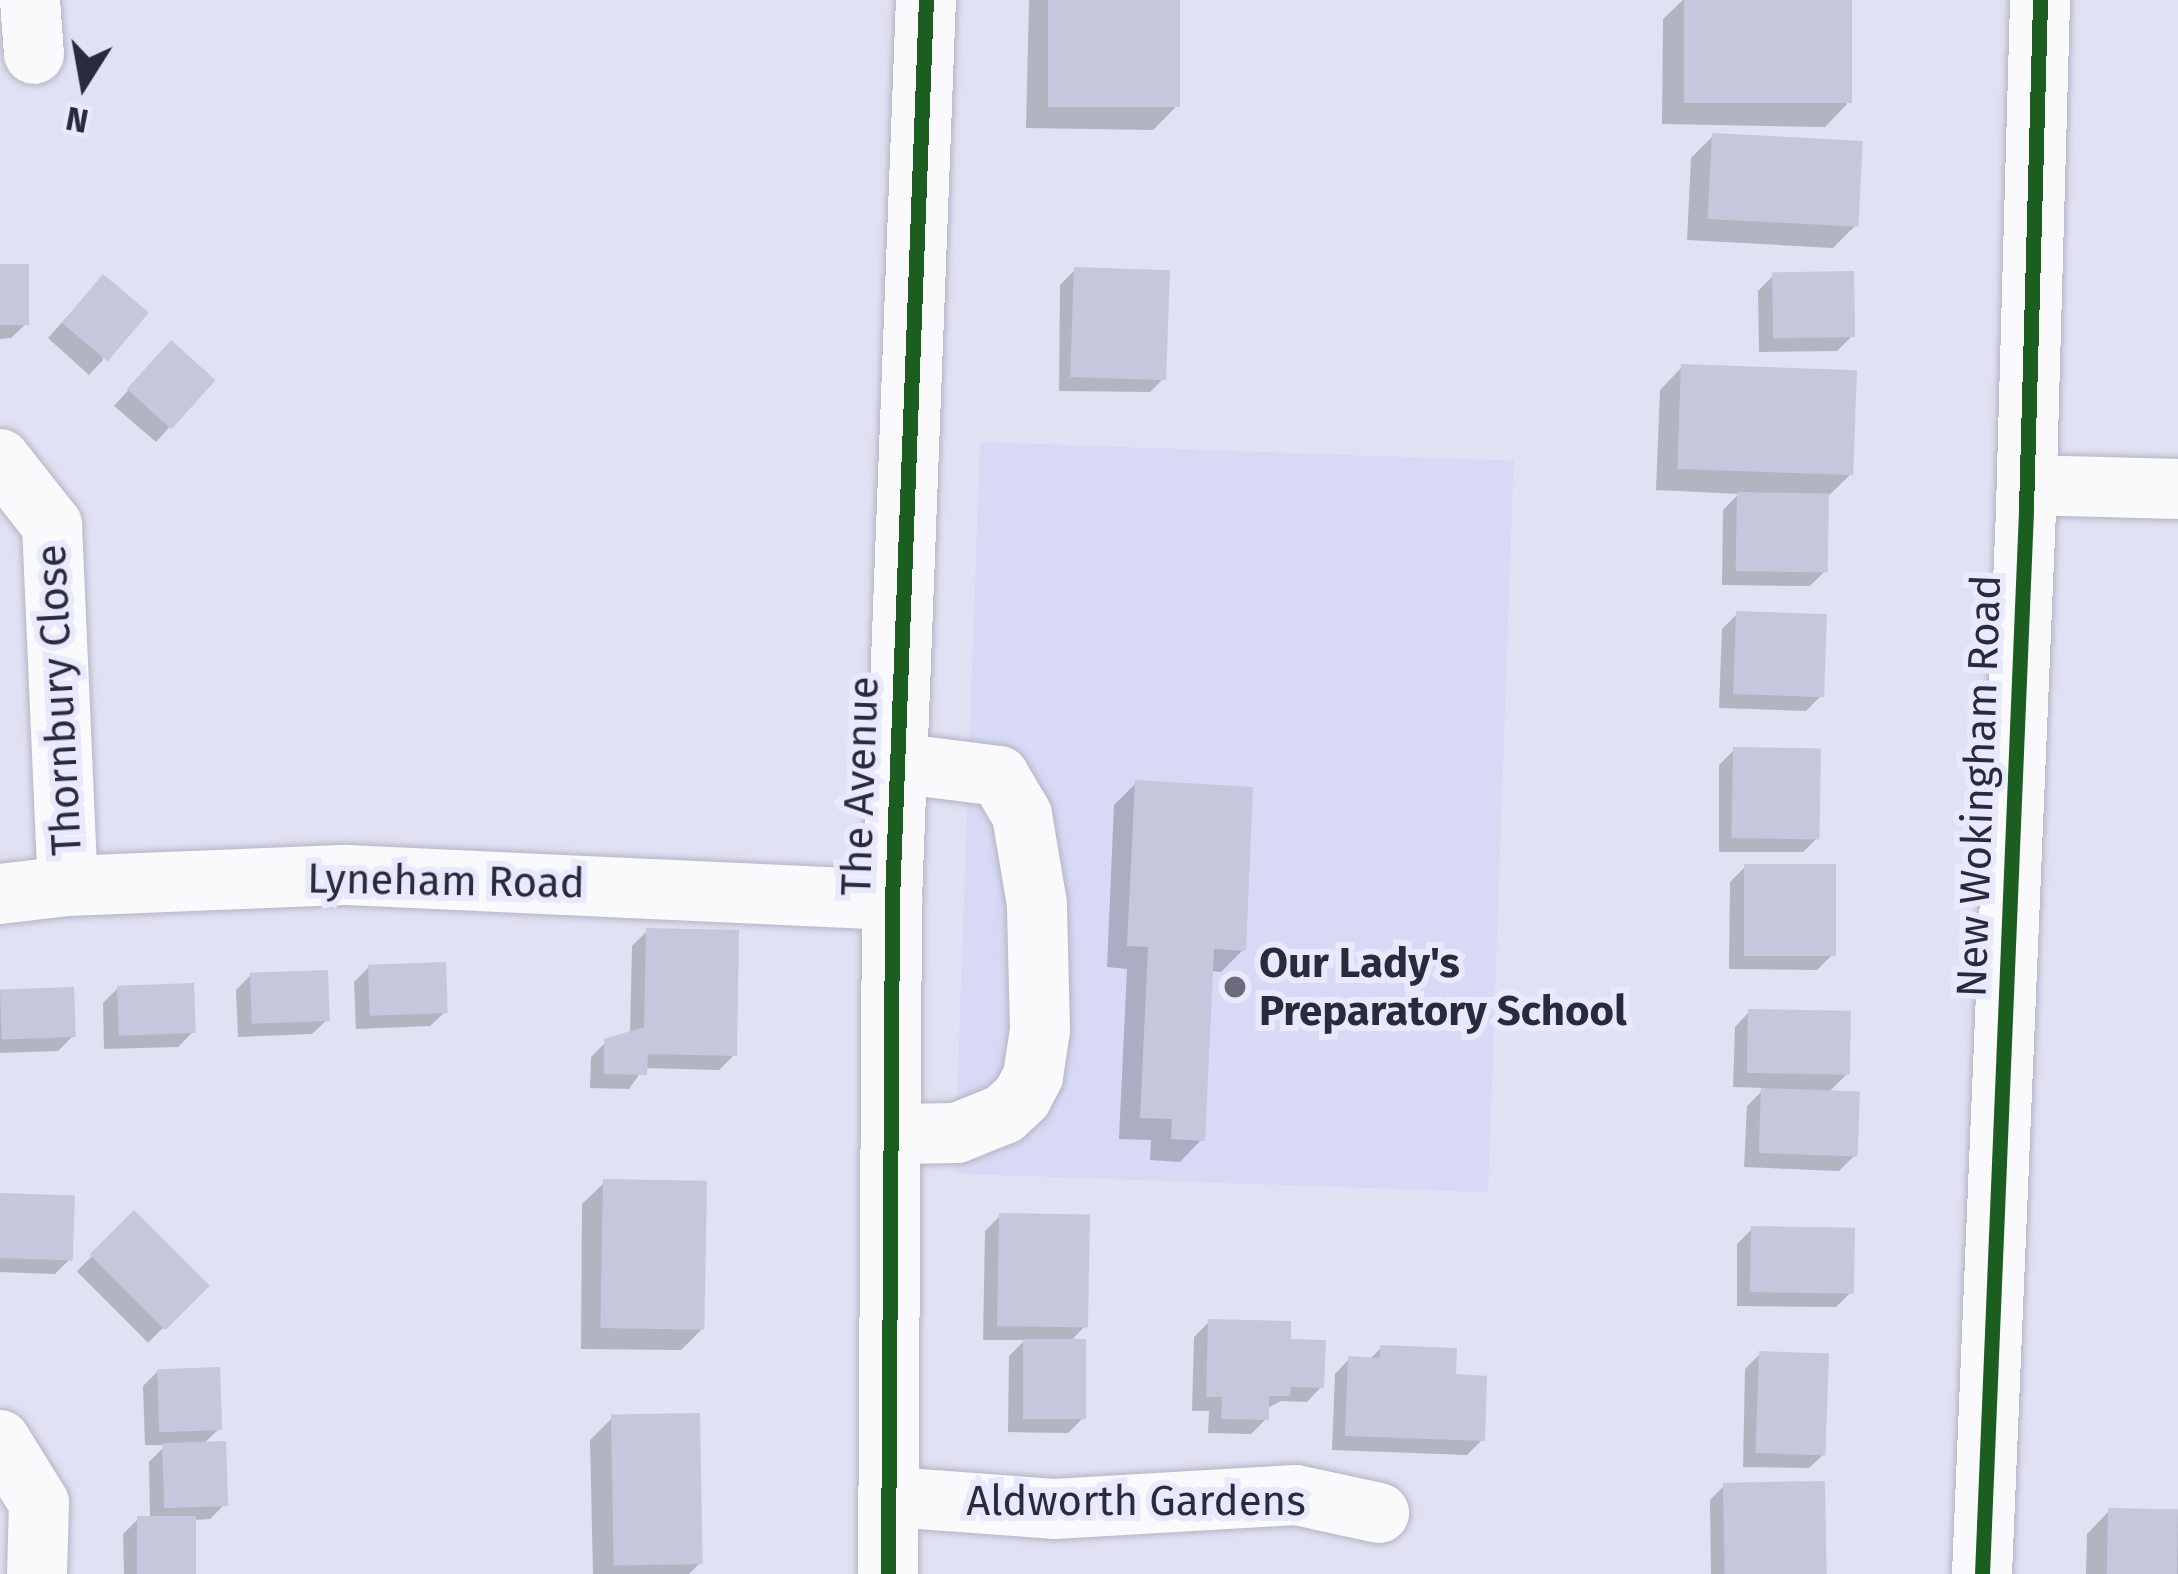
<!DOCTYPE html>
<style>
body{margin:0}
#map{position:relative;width:2178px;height:1574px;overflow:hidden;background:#e0e1f2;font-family:"Fira Sans",sans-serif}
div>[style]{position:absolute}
.built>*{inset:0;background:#d8d9f4;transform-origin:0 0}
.shadow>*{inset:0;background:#0003;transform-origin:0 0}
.building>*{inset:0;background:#c6c7dd;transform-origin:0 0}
.roads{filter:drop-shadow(0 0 3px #b3b4c4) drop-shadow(0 0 3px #b3b4c4)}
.minor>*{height:60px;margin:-30px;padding:0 30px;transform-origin:30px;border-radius:30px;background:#fafafd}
.cycleway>*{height:15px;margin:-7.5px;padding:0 7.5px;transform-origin:7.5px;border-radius:7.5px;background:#1b5e20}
.dots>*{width:33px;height:33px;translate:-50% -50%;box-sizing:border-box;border:6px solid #e8e9fd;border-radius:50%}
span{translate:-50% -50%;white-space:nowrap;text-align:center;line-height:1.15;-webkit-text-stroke:12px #e8e9fd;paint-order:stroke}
.street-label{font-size:42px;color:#2a2a3d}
.poi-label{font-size:42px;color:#2a2a3d;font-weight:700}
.left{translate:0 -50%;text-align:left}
.north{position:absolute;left:24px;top:24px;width:120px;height:120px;-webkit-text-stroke:9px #e8e9fd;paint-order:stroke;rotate:191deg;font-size:33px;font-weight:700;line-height:48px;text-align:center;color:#2a2a3d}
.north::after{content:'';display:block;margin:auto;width:42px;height:54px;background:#2a2a3d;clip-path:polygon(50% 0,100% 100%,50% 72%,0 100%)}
</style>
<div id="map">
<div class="built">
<i style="left:980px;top:442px;width:534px;height:732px;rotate:2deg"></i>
</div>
<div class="shadow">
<i style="clip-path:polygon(1177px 0,1175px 108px,1153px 130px,1026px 128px,1029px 0)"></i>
<i style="clip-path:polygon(1683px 0,1849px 0,1847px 104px,1825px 127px,1662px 124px,1663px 19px)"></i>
<i style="clip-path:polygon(1713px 136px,1855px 226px,1833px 248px,1687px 240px,1691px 158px)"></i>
<i style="clip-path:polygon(0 268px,26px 324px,11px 338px,0 339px)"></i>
<i style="clip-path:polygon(1075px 270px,1165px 377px,1150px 392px,1059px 391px,1060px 285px)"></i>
<i style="clip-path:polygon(1773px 276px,1852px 336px,1837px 351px,1759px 352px,1758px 291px)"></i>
<i style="clip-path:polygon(89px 292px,103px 360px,89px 375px,48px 338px)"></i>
<i style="clip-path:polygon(156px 359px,212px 380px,156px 442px,114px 406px)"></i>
<i style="clip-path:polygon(1682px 367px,1850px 475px,1826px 498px,1825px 571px,1810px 586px,1722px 585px,1723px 510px,1739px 494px,1656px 490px,1660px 390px)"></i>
<i style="clip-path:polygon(1737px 614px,1821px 696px,1806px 711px,1719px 708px,1722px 629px)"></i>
<i style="clip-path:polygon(1734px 750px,1818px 837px,1803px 852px,1719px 852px,1719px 765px)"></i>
<i style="clip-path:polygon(1136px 783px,1243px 950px,1221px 972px,1210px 971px,1202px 1139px,1180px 1162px,1150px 1160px,1151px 1140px,1119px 1139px,1127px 969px,1107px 967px,1114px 805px)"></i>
<i style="clip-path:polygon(1745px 867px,1832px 955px,1817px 970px,1729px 969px,1730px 882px)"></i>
<i style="clip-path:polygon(647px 931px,734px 1055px,719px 1070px,644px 1068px,629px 1089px,590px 1088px,591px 1057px,606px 1042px,630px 1034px,632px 946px)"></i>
<i style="clip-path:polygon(369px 967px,445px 1012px,430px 1026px,356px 1029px,354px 982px)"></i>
<i style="clip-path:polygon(251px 975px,327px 1020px,312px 1034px,238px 1037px,236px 990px)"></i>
<i style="clip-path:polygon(118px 988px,193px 1032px,178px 1047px,104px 1049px,103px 1003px)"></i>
<i style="clip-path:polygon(0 992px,73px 1036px,58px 1051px,0 1053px)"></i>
<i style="clip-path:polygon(1749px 1012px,1847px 1074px,1827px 1094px,1854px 1156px,1839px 1171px,1744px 1167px,1747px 1106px,1765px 1088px,1733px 1087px,1735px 1027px)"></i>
<i style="clip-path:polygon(605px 1182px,703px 1328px,681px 1350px,581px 1349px,582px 1204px)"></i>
<i style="clip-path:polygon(0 1196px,70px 1259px,55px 1274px,0 1272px)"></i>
<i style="left:134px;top:1214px;width:101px;height:81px;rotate:45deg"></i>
<i style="clip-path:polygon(1000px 1216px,1085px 1326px,1070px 1342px,1083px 1418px,1068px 1433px,1008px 1432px,1009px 1356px,1025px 1340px,983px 1340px,985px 1231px)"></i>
<i style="clip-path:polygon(1752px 1229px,1851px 1292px,1836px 1307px,1737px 1306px,1737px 1244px)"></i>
<i style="clip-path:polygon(1209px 1322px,1288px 1342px,1321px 1387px,1307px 1402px,1281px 1401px,1266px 1409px,1266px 1419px,1251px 1434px,1208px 1433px,1209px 1411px,1192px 1411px,1194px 1337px)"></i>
<i style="clip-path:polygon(1381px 1348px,1453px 1377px,1482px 1440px,1467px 1455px,1332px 1450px,1335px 1374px,1349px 1359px,1369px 1360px)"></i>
<i style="clip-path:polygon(1760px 1354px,1824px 1454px,1809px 1468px,1743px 1467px,1745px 1369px)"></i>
<i style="clip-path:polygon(158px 1371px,219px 1429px,202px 1445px,225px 1504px,210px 1519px,193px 1520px,192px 1574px,124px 1574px,123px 1534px,138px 1519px,150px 1519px,149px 1462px,166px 1445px,145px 1445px,143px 1386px)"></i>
<i style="clip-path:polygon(612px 1418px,700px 1563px,689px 1574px,593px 1574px,590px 1440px)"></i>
<i style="clip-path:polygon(1725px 1485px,1823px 1574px,1711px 1574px,1710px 1500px)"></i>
<i style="clip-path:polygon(2109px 1511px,2178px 1512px,2178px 1574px,2086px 1574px,2087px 1534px)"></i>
</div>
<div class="building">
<i style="left:1048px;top:0;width:132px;height:107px"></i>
<i style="left:1684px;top:0;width:168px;height:103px"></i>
<i style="left:1712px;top:133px;width:151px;height:86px;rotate:3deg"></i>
<i style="left:29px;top:264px;width:61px;height:29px;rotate:90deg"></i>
<i style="left:1074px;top:267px;width:96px;height:110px;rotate:2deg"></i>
<i style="left:1854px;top:271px;width:66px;height:82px;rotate:89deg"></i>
<i style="left:103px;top:274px;width:60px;height:64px;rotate:40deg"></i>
<i style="left:171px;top:340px;width:60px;height:66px;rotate:42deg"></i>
<i style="left:1681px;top:364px;width:176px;height:105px;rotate:2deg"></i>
<i style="left:1737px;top:492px;width:92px;height:79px;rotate:1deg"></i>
<i style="left:1736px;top:611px;width:91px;height:83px;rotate:2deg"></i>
<i style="left:1733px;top:747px;width:88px;height:91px;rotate:1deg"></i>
<i style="clip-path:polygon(1135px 780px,1253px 787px,1246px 951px,1214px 949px,1205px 1141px,1171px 1139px,1172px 1119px,1140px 1118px,1148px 947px,1127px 946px)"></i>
<i style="left:1744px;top:864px;width:92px;height:92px"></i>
<i style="clip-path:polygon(646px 928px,739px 930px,737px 1056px,648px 1054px,647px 1075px,604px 1074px,604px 1039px,644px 1027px)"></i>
<i style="left:446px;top:962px;width:51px;height:78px;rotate:88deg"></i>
<i style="left:328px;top:970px;width:51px;height:78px;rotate:88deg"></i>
<i style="left:194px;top:983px;width:50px;height:77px;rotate:88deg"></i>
<i style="left:74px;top:987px;width:50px;height:74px;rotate:88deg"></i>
<i style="left:1748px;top:1009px;width:103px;height:64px;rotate:1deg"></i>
<i style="left:1761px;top:1088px;width:99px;height:65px;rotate:2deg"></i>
<i style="left:603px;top:1179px;width:104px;height:149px;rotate:1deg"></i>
<i style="left:0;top:1193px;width:75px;height:65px;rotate:2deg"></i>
<i style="left:134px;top:1210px;width:107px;height:63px;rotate:45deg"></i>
<i style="left:999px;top:1213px;width:91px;height:113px;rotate:1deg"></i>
<i style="left:1751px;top:1226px;width:104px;height:66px;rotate:1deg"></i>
<i style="clip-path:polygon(1208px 1319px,1291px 1321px,1291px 1339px,1326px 1340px,1324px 1388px,1291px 1387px,1290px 1396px,1269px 1396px,1269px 1420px,1221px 1419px,1222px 1397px,1206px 1397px)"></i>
<i style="left:1023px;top:1339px;width:63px;height:80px"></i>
<i style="clip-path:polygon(1380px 1345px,1457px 1348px,1456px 1374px,1487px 1376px,1485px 1441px,1345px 1436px,1348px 1356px,1380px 1358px)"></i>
<i style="left:1759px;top:1351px;width:70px;height:102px;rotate:2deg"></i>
<i style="left:220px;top:1367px;width:63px;height:63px;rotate:88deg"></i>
<i style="left:700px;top:1413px;width:151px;height:89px;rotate:89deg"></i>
<i style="left:226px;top:1441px;width:65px;height:64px;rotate:88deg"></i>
<i style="left:1825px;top:1481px;width:93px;height:102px;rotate:89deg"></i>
<i style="left:2108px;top:1508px;width:70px;height:66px;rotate:1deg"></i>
<i style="left:137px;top:1516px;width:59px;height:58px"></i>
</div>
<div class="roads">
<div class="minor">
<i style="left:30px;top:0;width:54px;rotate:85.8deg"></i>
<i style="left:0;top:459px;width:84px;rotate:51.8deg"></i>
<i style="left:52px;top:525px;width:361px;rotate:87.5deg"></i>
<i style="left:2027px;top:485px;width:151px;rotate:1.5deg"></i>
<i style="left:0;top:894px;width:68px;rotate:-6.7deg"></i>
<i style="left:68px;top:886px;width:279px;rotate:-2.3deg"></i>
<i style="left:347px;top:875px;width:546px;rotate:2.63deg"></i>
<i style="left:893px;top:1134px;width:64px;rotate:-0.9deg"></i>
<i style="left:957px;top:1133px;width:51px;rotate:-22deg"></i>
<i style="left:1004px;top:1114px;width:25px;rotate:-43deg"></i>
<i style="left:1022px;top:1097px;width:24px;rotate:-62deg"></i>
<i style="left:1033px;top:1076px;width:47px;rotate:-81.3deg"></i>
<i style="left:1040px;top:1030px;width:126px;rotate:-91.4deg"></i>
<i style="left:1037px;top:904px;width:90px;rotate:-99.6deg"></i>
<i style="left:1022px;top:815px;width:45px;rotate:-120.5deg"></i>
<i style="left:999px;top:776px;width:104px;rotate:-172.8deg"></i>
<i style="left:0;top:1440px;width:74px;rotate:58.2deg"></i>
<i style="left:39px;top:1503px;width:71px;rotate:91.6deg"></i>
<i style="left:892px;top:1497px;width:162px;rotate:4.2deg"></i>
<i style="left:1054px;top:1509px;width:242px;rotate:-3.3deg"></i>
<i style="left:1296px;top:1495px;width:85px;rotate:12.2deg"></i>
<i style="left:888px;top:1574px;width:674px;rotate:-89.66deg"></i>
<i style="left:892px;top:900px;width:901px;rotate:-87.84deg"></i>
<i style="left:1982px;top:1574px;width:1066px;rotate:-87.63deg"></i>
<i style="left:2026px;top:509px;width:509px;rotate:-88.42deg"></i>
</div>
</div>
<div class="cycleway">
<i style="left:888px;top:1574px;width:674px;rotate:-89.66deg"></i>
<i style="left:892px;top:900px;width:901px;rotate:-87.84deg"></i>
<i style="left:1982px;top:1574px;width:1066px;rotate:-87.63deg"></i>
<i style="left:2026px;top:509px;width:509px;rotate:-88.42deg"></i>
</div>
<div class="dots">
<i style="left:1235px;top:987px;background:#6a6a7c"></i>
</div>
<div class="street-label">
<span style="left:59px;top:700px;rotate:-93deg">Thornbury Close</span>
<span style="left:860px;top:786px;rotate:-88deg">The Avenue</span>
<span style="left:1979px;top:786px;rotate:-88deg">New Wokingham Road</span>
<span style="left:446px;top:881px;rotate:1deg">Lyneham Road</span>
<span style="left:1136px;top:1501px">Aldworth Gardens</span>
</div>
<div class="poi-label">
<span class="left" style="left:1259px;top:987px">Our Lady's<br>Preparatory School</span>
</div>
<div class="north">N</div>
</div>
